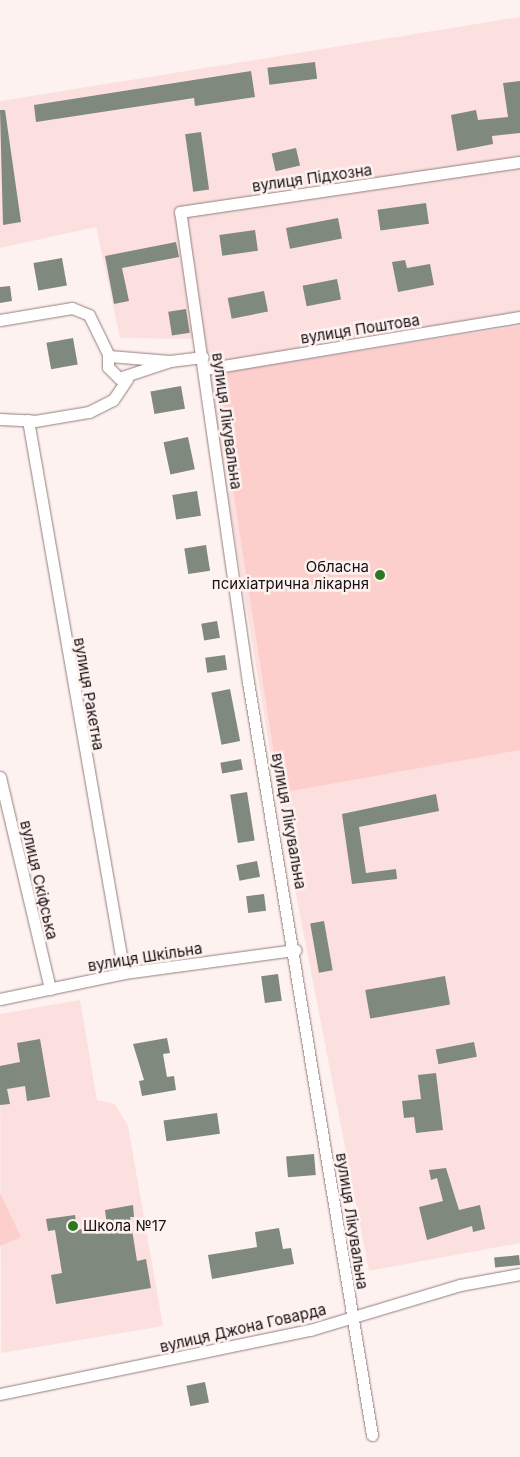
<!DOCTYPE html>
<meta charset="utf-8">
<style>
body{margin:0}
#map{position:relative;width:520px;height:1457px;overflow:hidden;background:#fef2f1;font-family:Inter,sans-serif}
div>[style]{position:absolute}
.built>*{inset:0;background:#fce0df}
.green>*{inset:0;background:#fccfcd}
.building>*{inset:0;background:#7f897d;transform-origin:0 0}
.roads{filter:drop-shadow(0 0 1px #917f7e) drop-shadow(0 0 1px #917f7e)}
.minor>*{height:11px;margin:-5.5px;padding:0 5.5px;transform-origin:5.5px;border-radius:5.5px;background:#fff}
.dots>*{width:14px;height:14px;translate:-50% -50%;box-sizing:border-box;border:2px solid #fef2f1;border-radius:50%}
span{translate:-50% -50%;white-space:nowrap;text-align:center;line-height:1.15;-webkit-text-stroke:5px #fef2f1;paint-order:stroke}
.street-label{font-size:15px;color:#181111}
.poi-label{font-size:15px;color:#181111}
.right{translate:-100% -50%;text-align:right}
.left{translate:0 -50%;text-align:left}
</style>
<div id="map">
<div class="built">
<i style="clip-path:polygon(520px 17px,520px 1243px,369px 1271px,280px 812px,202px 339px,120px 338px,96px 227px,0 248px,0 101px)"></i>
<i style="clip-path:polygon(80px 1000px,97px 1100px,115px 1104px,128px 1126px,163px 1326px,1px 1353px,0 1014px)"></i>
</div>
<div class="green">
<i style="clip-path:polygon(520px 326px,520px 750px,280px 793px,215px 374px)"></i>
<i style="clip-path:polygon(0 1193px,21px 1237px,0 1246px)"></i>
</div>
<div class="building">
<i style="left:315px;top:62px;width:17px;height:48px;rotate:83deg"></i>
<i style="clip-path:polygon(251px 71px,255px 97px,195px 106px,194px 98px,36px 122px,34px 105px)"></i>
<i style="clip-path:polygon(520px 81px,520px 133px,492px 136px,493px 144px,457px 151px,451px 115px,476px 110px,478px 120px,508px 117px,503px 83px)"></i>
<i style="clip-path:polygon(0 110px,5px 110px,21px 222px,3px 225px)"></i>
<i style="left:201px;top:132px;width:58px;height:16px;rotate:82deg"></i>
<i style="left:296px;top:148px;width:18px;height:25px;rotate:77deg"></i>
<i style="left:426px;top:203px;width:21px;height:49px;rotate:82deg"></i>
<i style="left:338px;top:218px;width:21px;height:53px;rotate:79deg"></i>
<i style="left:255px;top:230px;width:21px;height:36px;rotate:82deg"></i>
<i style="clip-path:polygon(176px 242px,179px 257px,122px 268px,129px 301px,114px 304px,105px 256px)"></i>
<i style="left:62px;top:258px;width:28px;height:29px;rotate:80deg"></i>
<i style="clip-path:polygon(405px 260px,407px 268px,430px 264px,434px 285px,398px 292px,392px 262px)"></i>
<i style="left:337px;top:279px;width:21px;height:35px;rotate:79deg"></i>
<i style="clip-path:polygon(10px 286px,12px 301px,0 303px,0 287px)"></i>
<i style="left:264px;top:291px;width:21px;height:37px;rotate:79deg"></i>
<i style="left:186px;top:309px;width:24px;height:18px;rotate:81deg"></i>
<i style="left:73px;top:338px;width:27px;height:27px;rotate:80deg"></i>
<i style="left:181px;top:386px;width:23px;height:31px;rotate:80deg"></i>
<i style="left:188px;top:437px;width:33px;height:25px;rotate:78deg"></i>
<i style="left:197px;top:491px;width:25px;height:25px;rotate:81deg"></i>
<i style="left:206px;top:545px;width:26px;height:22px;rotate:81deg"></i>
<i style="left:217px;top:621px;width:17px;height:16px;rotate:80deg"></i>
<i style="left:225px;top:655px;width:15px;height:20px;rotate:82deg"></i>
<i style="left:230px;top:689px;width:53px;height:19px;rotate:79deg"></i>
<i style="left:241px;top:759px;width:11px;height:21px;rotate:80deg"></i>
<i style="left:247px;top:792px;width:49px;height:17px;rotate:81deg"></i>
<i style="clip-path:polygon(436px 794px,439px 811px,359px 827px,366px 873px,396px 869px,397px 879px,352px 884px,342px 814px)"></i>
<i style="left:257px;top:861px;width:16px;height:21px;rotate:79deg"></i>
<i style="left:264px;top:894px;width:17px;height:18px;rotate:83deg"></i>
<i style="left:324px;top:921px;width:50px;height:14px;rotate:80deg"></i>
<i style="left:278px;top:974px;width:27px;height:17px;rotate:82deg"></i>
<i style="left:445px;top:976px;width:29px;height:81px;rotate:80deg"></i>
<i style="clip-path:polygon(167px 1038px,170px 1053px,163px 1054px,167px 1077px,174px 1076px,176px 1090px,142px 1096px,139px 1081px,144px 1080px,133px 1044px)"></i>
<i style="clip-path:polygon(40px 1039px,50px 1097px,27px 1101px,25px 1086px,7px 1089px,10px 1104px,0 1105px,0 1066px,20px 1062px,17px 1043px)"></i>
<i style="left:474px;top:1042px;width:15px;height:39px;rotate:79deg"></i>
<i style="clip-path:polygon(436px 1073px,443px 1130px,416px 1133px,414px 1117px,404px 1118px,402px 1101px,421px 1099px,418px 1075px)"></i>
<i style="left:217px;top:1113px;width:21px;height:54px;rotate:82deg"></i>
<i style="left:314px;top:1154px;width:21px;height:28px;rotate:85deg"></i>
<i style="clip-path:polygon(446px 1168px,459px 1210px,480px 1205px,485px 1229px,473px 1232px,472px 1226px,427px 1240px,419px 1207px,443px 1201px,437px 1178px,431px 1180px,429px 1170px)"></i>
<i style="clip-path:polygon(133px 1205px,134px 1217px,130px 1217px,137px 1261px,146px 1259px,151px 1288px,56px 1304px,51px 1275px,62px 1273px,55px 1230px,48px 1231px,46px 1219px,75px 1215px,77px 1230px,107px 1225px,105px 1210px)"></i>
<i style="clip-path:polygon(279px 1228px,283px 1249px,291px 1248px,294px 1264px,212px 1279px,208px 1255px,257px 1247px,255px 1232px)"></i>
<i style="left:519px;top:1255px;width:10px;height:25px;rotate:84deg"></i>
<i style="left:205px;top:1382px;width:21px;height:19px;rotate:79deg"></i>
</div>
<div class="roads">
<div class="minor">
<i style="left:0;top:320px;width:73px;rotate:-9.5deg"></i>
<i style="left:72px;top:308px;width:18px;rotate:22deg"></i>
<i style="left:89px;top:315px;width:46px;rotate:64deg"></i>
<i style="left:109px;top:356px;width:61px;rotate:4.7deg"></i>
<i style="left:170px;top:361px;width:33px;rotate:-7deg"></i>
<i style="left:108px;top:355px;width:12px;rotate:90deg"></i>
<i style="left:108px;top:367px;width:16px;rotate:45deg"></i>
<i style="left:119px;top:378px;width:54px;rotate:-18.4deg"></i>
<i style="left:205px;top:369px;width:319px;rotate:-9.4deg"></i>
<i style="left:0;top:419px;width:35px;rotate:3deg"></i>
<i style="left:35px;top:421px;width:55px;rotate:-9.5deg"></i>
<i style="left:89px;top:412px;width:27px;rotate:-27deg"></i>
<i style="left:113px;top:400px;width:25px;rotate:-56deg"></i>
<i style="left:28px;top:420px;width:561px;rotate:80.15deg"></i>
<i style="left:0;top:777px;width:218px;rotate:76.7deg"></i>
<i style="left:0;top:999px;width:127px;rotate:-11.8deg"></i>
<i style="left:124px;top:973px;width:173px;rotate:-7.7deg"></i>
<i style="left:0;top:1394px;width:317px;rotate:-11.7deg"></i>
<i style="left:310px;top:1330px;width:157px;rotate:-16.7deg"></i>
<i style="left:460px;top:1285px;width:61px;rotate:-10.4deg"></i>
<i style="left:372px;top:1435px;width:763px;rotate:-99.35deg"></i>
<i style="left:248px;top:682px;width:475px;rotate:-98.2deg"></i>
<i style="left:180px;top:212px;width:344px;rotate:-8.4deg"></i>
</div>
</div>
<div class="dots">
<i style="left:380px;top:575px;background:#2d7920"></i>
<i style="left:73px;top:1226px;background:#2d7920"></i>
</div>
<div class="street-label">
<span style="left:312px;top:178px;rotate:-8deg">вулиця Підхозна</span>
<span style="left:360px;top:329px;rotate:-9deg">вулиця Поштова</span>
<span style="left:227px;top:421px;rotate:82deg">вулиця Лікувальна</span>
<span style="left:89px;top:694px;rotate:80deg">вулиця Ракетна</span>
<span style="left:289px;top:821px;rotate:80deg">вулиця Лікувальна</span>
<span style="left:39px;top:880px;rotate:77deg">вулиця Скіфська</span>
<span style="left:145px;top:957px;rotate:-9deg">вулиця Шкільна</span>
<span style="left:352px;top:1221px;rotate:81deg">вулиця Лікувальна</span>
<span style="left:243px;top:1328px;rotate:-13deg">вулиця Джона Говарда</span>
</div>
<div class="poi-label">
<span class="right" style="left:369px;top:575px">Обласна<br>психіатрична лікарня</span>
<span class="left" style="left:83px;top:1226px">Школа №17</span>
</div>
</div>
